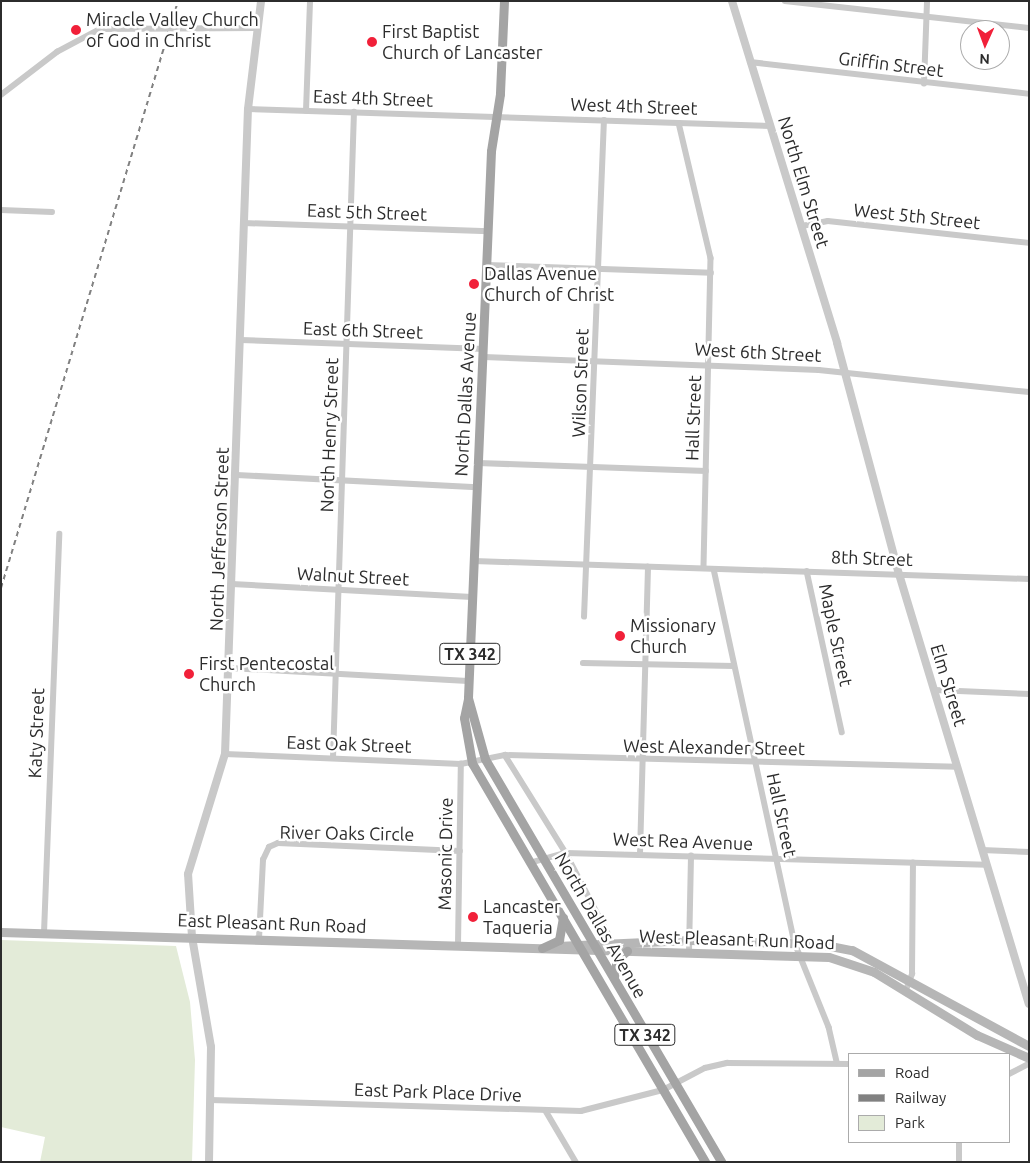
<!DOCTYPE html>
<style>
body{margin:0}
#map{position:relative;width:1030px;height:1163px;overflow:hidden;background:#fff;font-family:Ubuntu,sans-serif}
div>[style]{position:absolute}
.green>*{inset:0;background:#e3ebd8}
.minor>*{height:5.5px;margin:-2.75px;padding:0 2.75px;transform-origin:2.75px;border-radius:2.75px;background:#c9c9c9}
.tertiary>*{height:8px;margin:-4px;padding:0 4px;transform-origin:4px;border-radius:4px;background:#c9c9c9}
.secondary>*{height:9px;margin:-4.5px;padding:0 4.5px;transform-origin:4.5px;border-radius:4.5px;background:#b6b6b6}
.primary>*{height:9px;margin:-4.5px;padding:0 4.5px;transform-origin:4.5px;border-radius:4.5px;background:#a4a4a4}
.rail>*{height:2px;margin-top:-1px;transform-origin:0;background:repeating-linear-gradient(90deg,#818181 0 5px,transparent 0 9px)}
.dots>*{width:14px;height:14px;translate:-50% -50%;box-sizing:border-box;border:2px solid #fff;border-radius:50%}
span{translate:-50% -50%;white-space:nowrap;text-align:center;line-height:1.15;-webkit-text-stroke:5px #fff;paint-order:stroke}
.shield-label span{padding:1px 4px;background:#fff;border:1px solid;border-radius:4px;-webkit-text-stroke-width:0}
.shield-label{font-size:16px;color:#2c2c2c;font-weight:700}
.poi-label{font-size:18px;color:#2c2c2c}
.left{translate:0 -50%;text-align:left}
.street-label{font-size:18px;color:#2c2c2c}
.frame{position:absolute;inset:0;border:2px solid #2c2c2c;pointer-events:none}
.legend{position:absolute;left:848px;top:1053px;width:162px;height:90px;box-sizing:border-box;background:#fff;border:1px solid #ababab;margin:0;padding:6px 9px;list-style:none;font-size:15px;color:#2c2c2c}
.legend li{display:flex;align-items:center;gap:10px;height:25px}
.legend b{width:25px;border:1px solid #ababab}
.north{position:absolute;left:960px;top:20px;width:50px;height:50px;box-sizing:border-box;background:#fff;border:1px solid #ababab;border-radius:50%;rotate:182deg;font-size:14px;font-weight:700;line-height:20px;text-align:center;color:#2c2c2c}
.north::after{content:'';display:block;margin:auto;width:18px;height:22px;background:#f12039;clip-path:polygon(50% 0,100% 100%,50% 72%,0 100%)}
</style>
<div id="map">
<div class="green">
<i style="clip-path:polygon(1px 940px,176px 946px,190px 1002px,195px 1060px,192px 1162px,40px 1162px,45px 1137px,1px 1127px)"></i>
</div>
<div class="minor">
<i style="left:785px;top:1px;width:245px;rotate:6.3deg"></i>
<i style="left:750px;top:62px;width:281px;rotate:6.5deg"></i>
<i style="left:924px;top:84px;width:83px;rotate:-87.9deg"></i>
<i style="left:1px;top:95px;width:71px;rotate:-37.5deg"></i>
<i style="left:57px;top:52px;width:49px;rotate:-28.1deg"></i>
<i style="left:100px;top:29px;width:157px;rotate:-0.4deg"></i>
<i style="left:248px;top:109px;width:523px;rotate:1.86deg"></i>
<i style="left:306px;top:111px;width:110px;rotate:-87.9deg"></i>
<i style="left:679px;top:123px;width:139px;rotate:76.7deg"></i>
<i style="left:711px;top:258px;width:310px;rotate:91.3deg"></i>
<i style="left:1px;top:210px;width:51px;rotate:2.2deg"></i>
<i style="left:244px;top:223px;width:245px;rotate:1.9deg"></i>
<i style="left:802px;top:226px;width:26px;rotate:-11deg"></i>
<i style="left:828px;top:221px;width:202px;rotate:6.2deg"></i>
<i style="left:487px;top:265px;width:224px;rotate:2deg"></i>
<i style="left:241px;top:340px;width:243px;rotate:2.1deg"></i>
<i style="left:484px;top:357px;width:335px;rotate:2.2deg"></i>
<i style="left:819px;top:370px;width:211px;rotate:6deg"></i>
<i style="left:478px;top:463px;width:228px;rotate:2deg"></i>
<i style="left:237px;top:475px;width:240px;rotate:2.9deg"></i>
<i style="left:474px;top:561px;width:555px;rotate:1.86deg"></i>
<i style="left:714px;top:569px;width:383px;rotate:77.8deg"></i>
<i style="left:795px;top:943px;width:91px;rotate:68deg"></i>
<i style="left:829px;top:1027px;width:37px;rotate:77deg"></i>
<i style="left:807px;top:571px;width:165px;rotate:77.7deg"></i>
<i style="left:232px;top:584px;width:240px;rotate:3.1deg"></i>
<i style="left:584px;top:617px;width:497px;rotate:-87.7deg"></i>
<i style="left:583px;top:663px;width:151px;rotate:1.1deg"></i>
<i style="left:229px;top:668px;width:239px;rotate:3.1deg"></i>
<i style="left:935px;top:690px;width:94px;rotate:2.4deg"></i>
<i style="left:225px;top:754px;width:236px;rotate:2.4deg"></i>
<i style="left:461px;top:764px;width:45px;rotate:-11.6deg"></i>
<i style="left:505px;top:755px;width:452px;rotate:1.5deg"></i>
<i style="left:505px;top:755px;width:115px;rotate:58.1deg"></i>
<i style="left:566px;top:853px;width:99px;rotate:62.4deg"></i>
<i style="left:333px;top:758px;width:646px;rotate:-88.14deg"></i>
<i style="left:982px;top:850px;width:47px;rotate:2.4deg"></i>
<i style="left:640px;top:854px;width:287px;rotate:-88.4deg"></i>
<i style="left:530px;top:863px;width:37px;rotate:-16deg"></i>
<i style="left:566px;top:853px;width:420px;rotate:1.6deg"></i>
<i style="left:44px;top:933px;width:399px;rotate:-87.8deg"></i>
<i style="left:259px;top:939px;width:79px;rotate:-87.1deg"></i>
<i style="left:263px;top:860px;width:14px;rotate:-65deg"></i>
<i style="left:269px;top:847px;width:10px;rotate:-24deg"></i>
<i style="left:278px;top:843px;width:182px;rotate:2.5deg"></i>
<i style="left:458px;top:945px;width:181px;rotate:-89.1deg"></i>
<i style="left:689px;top:952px;width:96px;rotate:-88.8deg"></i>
<i style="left:906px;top:990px;width:17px;rotate:-69deg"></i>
<i style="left:912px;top:974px;width:111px;rotate:-89.5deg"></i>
<i style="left:1009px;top:1074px;width:22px;rotate:-27deg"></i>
<i style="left:210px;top:1100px;width:371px;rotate:1.7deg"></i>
<i style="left:581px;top:1111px;width:85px;rotate:-14.4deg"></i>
<i style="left:663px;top:1090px;width:47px;rotate:-27.6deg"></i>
<i style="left:705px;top:1068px;width:23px;rotate:-13deg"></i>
<i style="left:727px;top:1063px;width:122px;rotate:0.5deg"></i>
<i style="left:546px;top:1111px;width:59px;rotate:59.5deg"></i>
<i style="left:959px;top:1162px;width:20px;rotate:-90deg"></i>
</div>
<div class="tertiary">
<i style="left:732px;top:1px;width:358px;rotate:72.9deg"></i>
<i style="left:837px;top:343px;width:239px;rotate:75deg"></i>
<i style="left:899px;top:574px;width:449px;rotate:73.2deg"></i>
<i style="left:209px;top:1162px;width:115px;rotate:-89deg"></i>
<i style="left:211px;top:1047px;width:112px;rotate:-99.8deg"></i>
<i style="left:192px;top:937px;width:63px;rotate:-93.6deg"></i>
<i style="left:188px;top:874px;width:126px;rotate:-72.9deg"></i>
<i style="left:225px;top:754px;width:645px;rotate:-87.96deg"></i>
<i style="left:248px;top:109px;width:109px;rotate:-83.1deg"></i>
</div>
<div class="secondary">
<i style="left:1px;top:932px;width:828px;rotate:1.73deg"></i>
<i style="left:829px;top:957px;width:47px;rotate:18.4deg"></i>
<i style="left:874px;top:972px;width:121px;rotate:31.5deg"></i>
<i style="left:977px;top:1035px;width:57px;rotate:23.9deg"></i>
<i style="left:557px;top:946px;width:133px;rotate:-2.6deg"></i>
<i style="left:690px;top:940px;width:130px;rotate:1.8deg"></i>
<i style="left:820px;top:944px;width:33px;rotate:11deg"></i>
<i style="left:852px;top:950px;width:201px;rotate:28.5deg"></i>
</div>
<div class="primary">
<i style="left:504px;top:1px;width:93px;rotate:92.5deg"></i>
<i style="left:500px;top:94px;width:58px;rotate:99deg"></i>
<i style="left:491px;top:151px;width:547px;rotate:92.41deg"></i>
<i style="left:468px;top:698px;width:63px;rotate:74.4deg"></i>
<i style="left:485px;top:759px;width:467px;rotate:59.6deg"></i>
<i style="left:468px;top:699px;width:19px;rotate:102deg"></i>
<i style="left:464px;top:718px;width:46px;rotate:79.9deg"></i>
<i style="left:472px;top:763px;width:462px;rotate:59.7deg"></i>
<i style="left:542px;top:948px;width:19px;rotate:-25deg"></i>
<i style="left:559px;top:940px;width:23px;rotate:-80deg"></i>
<i style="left:614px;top:977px;width:18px;rotate:-81deg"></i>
<i style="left:617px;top:959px;width:13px;rotate:-39deg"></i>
</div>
<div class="rail">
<i style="left:1px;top:588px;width:613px;rotate:-73.22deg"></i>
</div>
<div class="dots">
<i style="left:76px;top:30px;background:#f12039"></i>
<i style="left:372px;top:42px;background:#f12039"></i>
<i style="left:474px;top:284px;background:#f12039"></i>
<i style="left:620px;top:636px;background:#f12039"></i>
<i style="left:189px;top:674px;background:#f12039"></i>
<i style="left:473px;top:917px;background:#f12039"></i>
</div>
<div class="shield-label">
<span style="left:470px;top:654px">TX 342</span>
<span style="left:645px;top:1035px">TX 342</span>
</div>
<div class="poi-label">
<span class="left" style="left:86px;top:30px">Miracle Valley Church<br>of God in Christ</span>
<span class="left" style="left:382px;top:42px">First Baptist<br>Church of Lancaster</span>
<span class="left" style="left:484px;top:284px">Dallas Avenue<br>Church of Christ</span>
<span class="left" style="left:630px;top:636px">Missionary<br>Church</span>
<span class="left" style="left:199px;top:674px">First Pentecostal<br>Church</span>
<span class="left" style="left:483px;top:917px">Lancaster<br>Taqueria</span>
</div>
<div class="street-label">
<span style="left:891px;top:64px;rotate:7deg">Griffin Street</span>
<span style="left:373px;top:98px;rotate:2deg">East 4th Street</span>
<span style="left:634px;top:106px;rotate:2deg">West 4th Street</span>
<span style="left:804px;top:182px;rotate:73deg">North Elm Street</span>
<span style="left:367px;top:212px;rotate:2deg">East 5th Street</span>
<span style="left:917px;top:216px;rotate:6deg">West 5th Street</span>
<span style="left:363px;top:330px;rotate:2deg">East 6th Street</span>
<span style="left:758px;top:352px;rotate:3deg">West 6th Street</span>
<span style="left:580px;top:383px;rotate:-88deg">Wilson Street</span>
<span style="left:465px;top:394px;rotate:-87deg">North Dallas Avenue</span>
<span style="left:693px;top:418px;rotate:-88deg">Hall Street</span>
<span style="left:329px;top:435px;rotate:-88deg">North Henry Street</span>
<span style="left:219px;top:539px;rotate:-88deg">North Jefferson Street</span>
<span style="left:872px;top:558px;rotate:2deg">8th Street</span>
<span style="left:353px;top:576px;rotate:3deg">Walnut Street</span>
<span style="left:836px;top:635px;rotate:78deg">Maple Street</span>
<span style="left:949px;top:685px;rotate:73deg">Elm Street</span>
<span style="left:36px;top:733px;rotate:-88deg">Katy Street</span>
<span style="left:349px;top:744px;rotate:2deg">East Oak Street</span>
<span style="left:714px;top:747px;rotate:1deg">West Alexander Street</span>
<span style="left:782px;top:815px;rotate:78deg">Hall Street</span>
<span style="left:347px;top:833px;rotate:1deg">River Oaks Circle</span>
<span style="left:683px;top:841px;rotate:2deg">West Rea Avenue</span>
<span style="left:445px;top:854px;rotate:-89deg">Masonic Drive</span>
<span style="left:272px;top:923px;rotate:2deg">East Pleasant Run Road</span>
<span style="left:601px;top:925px;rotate:60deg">North Dallas Avenue</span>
<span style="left:737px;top:939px;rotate:2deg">West Pleasant Run Road</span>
<span style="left:438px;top:1092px;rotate:2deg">East Park Place Drive</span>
</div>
<div class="frame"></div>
<ul class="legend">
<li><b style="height:6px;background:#a4a4a4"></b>Road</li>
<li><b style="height:6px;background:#818181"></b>Railway</li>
<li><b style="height:14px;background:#e3ebd8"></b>Park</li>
</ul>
<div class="north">N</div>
</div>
